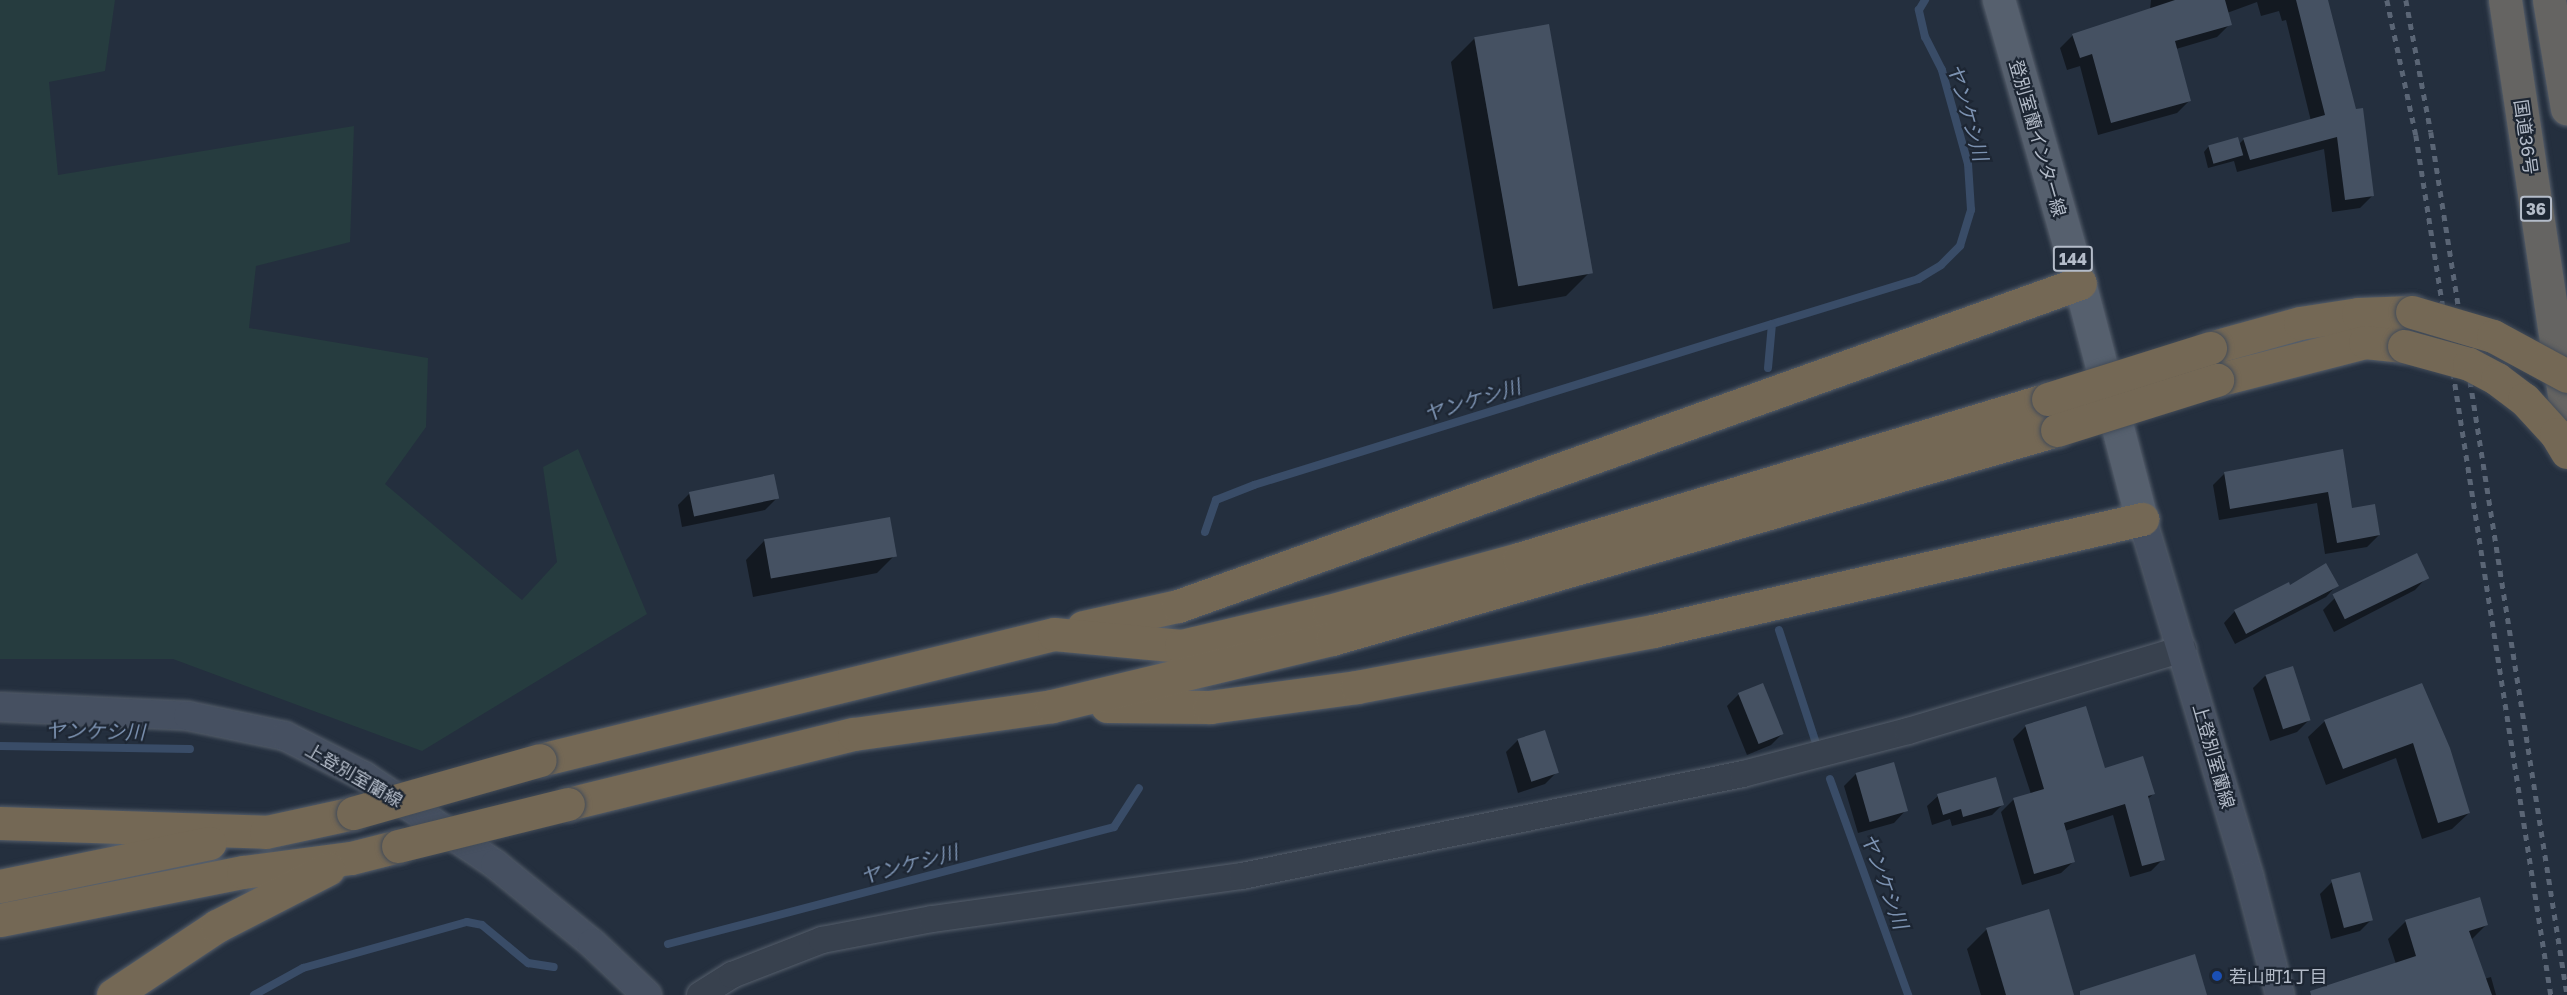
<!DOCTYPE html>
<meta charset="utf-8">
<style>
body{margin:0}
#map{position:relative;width:2567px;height:995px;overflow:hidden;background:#242f3e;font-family:"Golos Text","Noto Sans JP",sans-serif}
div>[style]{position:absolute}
.green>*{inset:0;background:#263c3f}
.shadow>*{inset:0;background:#0007}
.stream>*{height:8px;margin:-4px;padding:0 4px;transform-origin:4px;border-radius:4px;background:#394c67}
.building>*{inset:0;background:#455162;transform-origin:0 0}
.roads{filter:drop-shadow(0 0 2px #565f6c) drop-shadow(0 0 2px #565f6c)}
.tertiary>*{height:26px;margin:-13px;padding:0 13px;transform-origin:13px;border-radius:13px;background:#38414e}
.secondary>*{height:28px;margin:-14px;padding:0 14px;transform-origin:14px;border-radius:14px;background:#465061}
.primary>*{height:32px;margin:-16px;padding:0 16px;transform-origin:16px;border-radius:16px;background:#56606e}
.trunk>*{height:33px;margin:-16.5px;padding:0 16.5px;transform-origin:16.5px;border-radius:16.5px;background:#656462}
.motorway>*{height:33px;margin:-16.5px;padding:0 16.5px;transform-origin:16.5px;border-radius:16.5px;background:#746855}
.rail>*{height:4.5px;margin-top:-2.25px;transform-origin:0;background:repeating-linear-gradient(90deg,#5a6575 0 6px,transparent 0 12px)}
.bridges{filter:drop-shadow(0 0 2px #434c59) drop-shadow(0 0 2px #434c59)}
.motorway-bridge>*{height:33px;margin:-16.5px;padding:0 16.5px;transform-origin:16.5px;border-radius:16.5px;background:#746855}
.dots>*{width:16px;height:16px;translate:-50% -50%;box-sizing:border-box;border:3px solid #1d2633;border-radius:50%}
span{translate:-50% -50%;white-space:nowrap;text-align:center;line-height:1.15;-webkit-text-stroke:4.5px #1d2633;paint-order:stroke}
.shield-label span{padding:2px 4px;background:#1d2633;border:2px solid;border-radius:4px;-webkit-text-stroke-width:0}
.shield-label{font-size:16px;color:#b4bcc9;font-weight:700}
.street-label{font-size:18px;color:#b4bcc9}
.poi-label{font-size:18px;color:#b4bcc9}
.left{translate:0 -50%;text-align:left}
.water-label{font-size:20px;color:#7c92b1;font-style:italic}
</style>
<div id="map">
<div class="green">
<i style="clip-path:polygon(0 0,115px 0,105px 71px,49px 82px,58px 175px,354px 126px,350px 242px,256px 266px,249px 328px,428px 358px,426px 427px,385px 484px,522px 600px,557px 562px,543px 467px,578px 449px,647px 614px,422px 751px,173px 659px,0 659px)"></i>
</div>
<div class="shadow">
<i style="clip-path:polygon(2151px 0,2316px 0,2373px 195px,2360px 208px,2332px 212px,2324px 149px,2237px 172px,2234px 161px,2208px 168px,2204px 152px,2209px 146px,2238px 145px,2244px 139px,2311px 121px,2286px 20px,2282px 21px,2279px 11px,2261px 16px,2257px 2px,2227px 13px,2230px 24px,2217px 37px,2176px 49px,2190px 100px,2177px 113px,2098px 135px,2080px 66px,2067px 70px,2060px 48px,2073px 35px,2150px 10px)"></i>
<i style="clip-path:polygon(1475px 38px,1589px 273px,1566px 296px,1493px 309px,1451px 62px)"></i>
<i style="clip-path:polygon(2342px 451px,2351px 510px,2379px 535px,2367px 547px,2325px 554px,2317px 503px,2219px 520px,2213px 485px,2225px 473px)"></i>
<i style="clip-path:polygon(690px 493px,777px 498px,765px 510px,682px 527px,678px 505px)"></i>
<i style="clip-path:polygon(764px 541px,895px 555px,877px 573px,753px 597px,746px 560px)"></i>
<i style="clip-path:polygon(2427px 577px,2415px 590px,2334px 632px,2323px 610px,2335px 598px)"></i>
<i style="clip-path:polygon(2337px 585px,2326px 597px,2235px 644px,2224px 623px,2235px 611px,2290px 587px)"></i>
<i style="clip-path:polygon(2265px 676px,2309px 720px,2297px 732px,2270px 741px,2253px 688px)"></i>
<i style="clip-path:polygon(2421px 685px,2469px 813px,2452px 829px,2422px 839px,2396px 758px,2326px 785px,2308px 737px,2325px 721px)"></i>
<i style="clip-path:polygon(1739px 694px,1783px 733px,1771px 745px,1747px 755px,1727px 706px)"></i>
<i style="clip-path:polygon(2085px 708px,2104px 770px,2153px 794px,2147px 800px,2163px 859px,2151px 871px,2130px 877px,2113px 815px,2065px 831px,2074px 861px,2061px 873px,2022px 885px,2001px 812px,2013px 800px,2031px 794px,2013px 739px,2025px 727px)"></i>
<i style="clip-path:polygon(1518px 740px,1557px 772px,1545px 784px,1518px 793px,1506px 752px)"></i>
<i style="clip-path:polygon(1856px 774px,1906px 810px,1894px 823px,1858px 833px,1844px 786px)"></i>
<i style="clip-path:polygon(1938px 796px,2003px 804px,1992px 815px,1952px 826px,1950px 819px,1932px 825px,1927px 806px)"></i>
<i style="clip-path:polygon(2332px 882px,2372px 919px,2360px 931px,2331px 939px,2320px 894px)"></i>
<i style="clip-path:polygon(2406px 921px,2487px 924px,2470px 941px,2484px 979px,2491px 977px,2496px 995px,2325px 995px,2396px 964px,2388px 939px)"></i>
<i style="clip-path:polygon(1987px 929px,2073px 995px,1981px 995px,1967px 949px)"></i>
</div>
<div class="stream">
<i style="left:1768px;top:368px;width:44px;rotate:-84.8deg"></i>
<i style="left:1772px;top:324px;width:153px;rotate:-17.1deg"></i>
<i style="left:1918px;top:279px;width:27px;rotate:-31deg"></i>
<i style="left:1941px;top:265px;width:27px;rotate:-45deg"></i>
<i style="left:1960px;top:246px;width:38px;rotate:-73deg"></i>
<i style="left:1971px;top:210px;width:46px;rotate:-93.7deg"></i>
<i style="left:1968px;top:164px;width:98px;rotate:-105.5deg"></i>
<i style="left:1942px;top:70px;width:37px;rotate:-117deg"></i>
<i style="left:1925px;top:37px;width:28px;rotate:-103deg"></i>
<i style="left:1919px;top:10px;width:12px;rotate:-59deg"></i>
<i style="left:1205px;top:532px;width:34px;rotate:-71deg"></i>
<i style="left:1216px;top:500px;width:41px;rotate:-21.5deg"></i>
<i style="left:1254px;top:485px;width:542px;rotate:-17.27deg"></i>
<i style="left:1779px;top:630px;width:116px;rotate:71.9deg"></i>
<i style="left:0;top:746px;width:190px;rotate:0.9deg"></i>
<i style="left:1830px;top:779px;width:230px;rotate:70.1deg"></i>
<i style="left:668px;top:944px;width:461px;rotate:-14.7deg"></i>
<i style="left:1114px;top:827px;width:46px;rotate:-57.3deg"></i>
<i style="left:254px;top:995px;width:56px;rotate:-28.9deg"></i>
<i style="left:303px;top:968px;width:170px;rotate:-15.7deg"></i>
<i style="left:467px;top:922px;width:15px;rotate:11deg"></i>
<i style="left:482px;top:925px;width:60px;rotate:39.6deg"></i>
<i style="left:528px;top:963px;width:26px;rotate:9deg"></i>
</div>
<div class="building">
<i style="clip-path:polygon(2175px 0,2225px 0,2232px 25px,2175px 41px,2191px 101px,2111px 123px,2092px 54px,2080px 58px,2072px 34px)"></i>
<i style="clip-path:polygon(2296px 0,2328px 0,2356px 109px,2363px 108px,2374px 196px,2345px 200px,2337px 137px,2250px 160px,2243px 138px,2325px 115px)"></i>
<i style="left:1549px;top:24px;width:253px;height:76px;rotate:80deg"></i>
<i style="left:2238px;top:137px;width:19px;height:31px;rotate:74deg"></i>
<i style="clip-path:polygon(2343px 449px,2352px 508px,2375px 504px,2380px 535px,2337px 543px,2328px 492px,2230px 509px,2224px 472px)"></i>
<i style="left:774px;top:474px;width:25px;height:87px;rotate:78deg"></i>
<i style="left:890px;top:517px;width:40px;height:128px;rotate:80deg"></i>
<i style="left:2417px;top:553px;width:28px;height:94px;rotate:64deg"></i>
<i style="clip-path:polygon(2326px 563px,2339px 586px,2246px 634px,2234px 610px,2289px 582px,2290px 585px)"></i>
<i style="left:2293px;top:666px;width:57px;height:29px;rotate:72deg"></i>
<i style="left:1763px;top:683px;width:55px;height:27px;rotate:68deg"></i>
<i style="clip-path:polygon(2422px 683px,2450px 748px,2470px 813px,2438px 823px,2413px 743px,2343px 769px,2324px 720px)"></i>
<i style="clip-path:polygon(2086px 706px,2105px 768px,2143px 756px,2155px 794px,2148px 796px,2165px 860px,2142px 866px,2125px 804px,2064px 823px,2075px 862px,2034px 874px,2013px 798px,2044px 789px,2025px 725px)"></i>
<i style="left:1545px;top:730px;width:45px;height:29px;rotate:72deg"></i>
<i style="left:1894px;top:762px;width:51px;height:40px;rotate:74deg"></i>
<i style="clip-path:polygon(1996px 777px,2004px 805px,1963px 817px,1961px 809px,1943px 815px,1937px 794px)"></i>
<i style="left:2360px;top:872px;width:50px;height:30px;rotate:75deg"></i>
<i style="clip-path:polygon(2480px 897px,2488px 925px,2469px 931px,2492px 995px,2311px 995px,2310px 991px,2416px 956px,2405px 920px)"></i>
<i style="clip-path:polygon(2049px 909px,2074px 995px,2006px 995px,1986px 928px)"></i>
<i style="clip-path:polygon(2195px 954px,2207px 995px,2080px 995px,2080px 991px)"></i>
</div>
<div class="roads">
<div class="tertiary">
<i style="left:700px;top:995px;width:38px;rotate:-32deg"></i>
<i style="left:732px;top:975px;width:97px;rotate:-21.3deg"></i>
<i style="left:822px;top:940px;width:112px;rotate:-10.8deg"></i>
<i style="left:932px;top:919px;width:313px;rotate:-7.9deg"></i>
<i style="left:1242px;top:876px;width:511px;rotate:-11.51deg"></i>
<i style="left:1743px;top:774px;width:171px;rotate:-14.6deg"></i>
<i style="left:1908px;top:731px;width:287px;rotate:-16.6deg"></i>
</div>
<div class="secondary">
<i style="left:2142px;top:519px;width:373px;rotate:73.3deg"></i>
<i style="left:2249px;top:876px;width:123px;rotate:75.4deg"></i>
<i style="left:0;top:707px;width:188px;rotate:2.7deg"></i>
<i style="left:188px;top:716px;width:99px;rotate:11.7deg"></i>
<i style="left:285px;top:736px;width:89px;rotate:26.9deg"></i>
<i style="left:364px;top:776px;width:158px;rotate:33.9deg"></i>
<i style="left:495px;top:864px;width:125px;rotate:39.2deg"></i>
<i style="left:592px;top:943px;width:76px;rotate:43.4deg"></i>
</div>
<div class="primary">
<i style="left:1999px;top:0;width:294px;rotate:74deg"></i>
<i style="left:2080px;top:283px;width:244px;rotate:75.3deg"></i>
</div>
<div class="trunk">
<i style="left:2505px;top:0;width:422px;rotate:81.5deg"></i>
<i style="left:2549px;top:0;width:110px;rotate:80.6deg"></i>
</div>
<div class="motorway">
<i style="left:2210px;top:348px;width:93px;rotate:-15.5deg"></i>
<i style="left:2300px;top:323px;width:59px;rotate:-8.8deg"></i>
<i style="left:2358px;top:314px;width:54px;rotate:-2.1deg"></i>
<i style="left:2217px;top:380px;width:153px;rotate:-14.4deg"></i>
<i style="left:2365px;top:342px;width:39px;rotate:6deg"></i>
<i style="left:1083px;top:627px;width:97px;rotate:-12.5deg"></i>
<i style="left:1178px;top:606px;width:958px;rotate:-19.7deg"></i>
<i style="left:1107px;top:706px;width:103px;rotate:0.6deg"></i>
<i style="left:1210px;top:707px;width:148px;rotate:-7.7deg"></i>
<i style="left:1357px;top:687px;width:301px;rotate:-10.7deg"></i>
<i style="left:1653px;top:631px;width:502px;rotate:-12.9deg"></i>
<i style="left:540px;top:760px;width:529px;rotate:-13.77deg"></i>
<i style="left:1054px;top:634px;width:128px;rotate:5.4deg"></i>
<i style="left:1181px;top:646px;width:152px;rotate:-13.3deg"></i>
<i style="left:1329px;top:611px;width:197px;rotate:-15.3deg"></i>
<i style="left:1519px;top:559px;width:553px;rotate:-16.83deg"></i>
<i style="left:568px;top:804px;width:294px;rotate:-13.8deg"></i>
<i style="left:854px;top:734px;width:200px;rotate:-8deg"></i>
<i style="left:1052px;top:706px;width:288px;rotate:-13.5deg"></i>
<i style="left:1332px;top:639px;width:755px;rotate:-16.08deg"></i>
<i style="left:0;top:823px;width:266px;rotate:1.9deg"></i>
<i style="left:266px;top:832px;width:89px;rotate:-12.3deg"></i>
<i style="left:0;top:886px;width:214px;rotate:-11.6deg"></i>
<i style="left:0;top:920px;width:248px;rotate:-11.2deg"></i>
<i style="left:243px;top:872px;width:109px;rotate:-7.4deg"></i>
<i style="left:351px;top:858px;width:49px;rotate:-14.3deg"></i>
<i style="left:113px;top:995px;width:125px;rotate:-33.6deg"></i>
<i style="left:217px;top:926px;width:125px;rotate:-27.2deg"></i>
</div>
</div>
<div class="rail">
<i style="left:2387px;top:0;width:138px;rotate:77.9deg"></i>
<i style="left:2416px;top:135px;width:871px;rotate:81.08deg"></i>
<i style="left:2406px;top:0;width:134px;rotate:79.3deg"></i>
<i style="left:2431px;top:132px;width:873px;rotate:81.03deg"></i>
</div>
<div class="bridges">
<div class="motorway-bridge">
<i style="left:2412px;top:312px;width:84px;rotate:16.5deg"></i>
<i style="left:2493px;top:336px;width:84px;rotate:28.4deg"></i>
<i style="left:2404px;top:346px;width:67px;rotate:15.5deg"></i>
<i style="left:2469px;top:364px;width:32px;rotate:28deg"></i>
<i style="left:2497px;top:379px;width:34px;rotate:37deg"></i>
<i style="left:2524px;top:399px;width:47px;rotate:47.6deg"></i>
<i style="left:2556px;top:434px;width:21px;rotate:59deg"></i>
<i style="left:2048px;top:399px;width:170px;rotate:-17.5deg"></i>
<i style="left:2057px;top:430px;width:168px;rotate:-17.4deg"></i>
<i style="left:353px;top:813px;width:194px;rotate:-15.8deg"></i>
<i style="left:398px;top:846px;width:175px;rotate:-13.9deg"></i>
</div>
</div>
<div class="dots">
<i style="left:2217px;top:976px;background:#1a4fb4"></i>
</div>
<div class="shield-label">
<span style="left:2536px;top:209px">36</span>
<span style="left:2073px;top:259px">144</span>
</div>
<div class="street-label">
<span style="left:2526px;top:137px;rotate:82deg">国道36号</span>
<span style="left:2038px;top:138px;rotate:74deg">登別室蘭インター線</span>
<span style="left:2214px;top:756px;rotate:74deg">上登別室蘭線</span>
<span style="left:354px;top:775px;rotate:30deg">上登別室蘭線</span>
</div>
<div class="poi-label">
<span class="left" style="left:2229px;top:976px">若山町1丁目</span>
</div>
<div class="water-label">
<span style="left:1968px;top:112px;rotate:74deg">ヤンケシ川</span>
<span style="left:1472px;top:400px;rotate:-17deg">ヤンケシ川</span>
<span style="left:95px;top:731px;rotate:1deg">ヤンケシ川</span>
<span style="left:909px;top:864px;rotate:-15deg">ヤンケシ川</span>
<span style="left:1885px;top:881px;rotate:70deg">ヤンケシ川</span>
</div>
</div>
